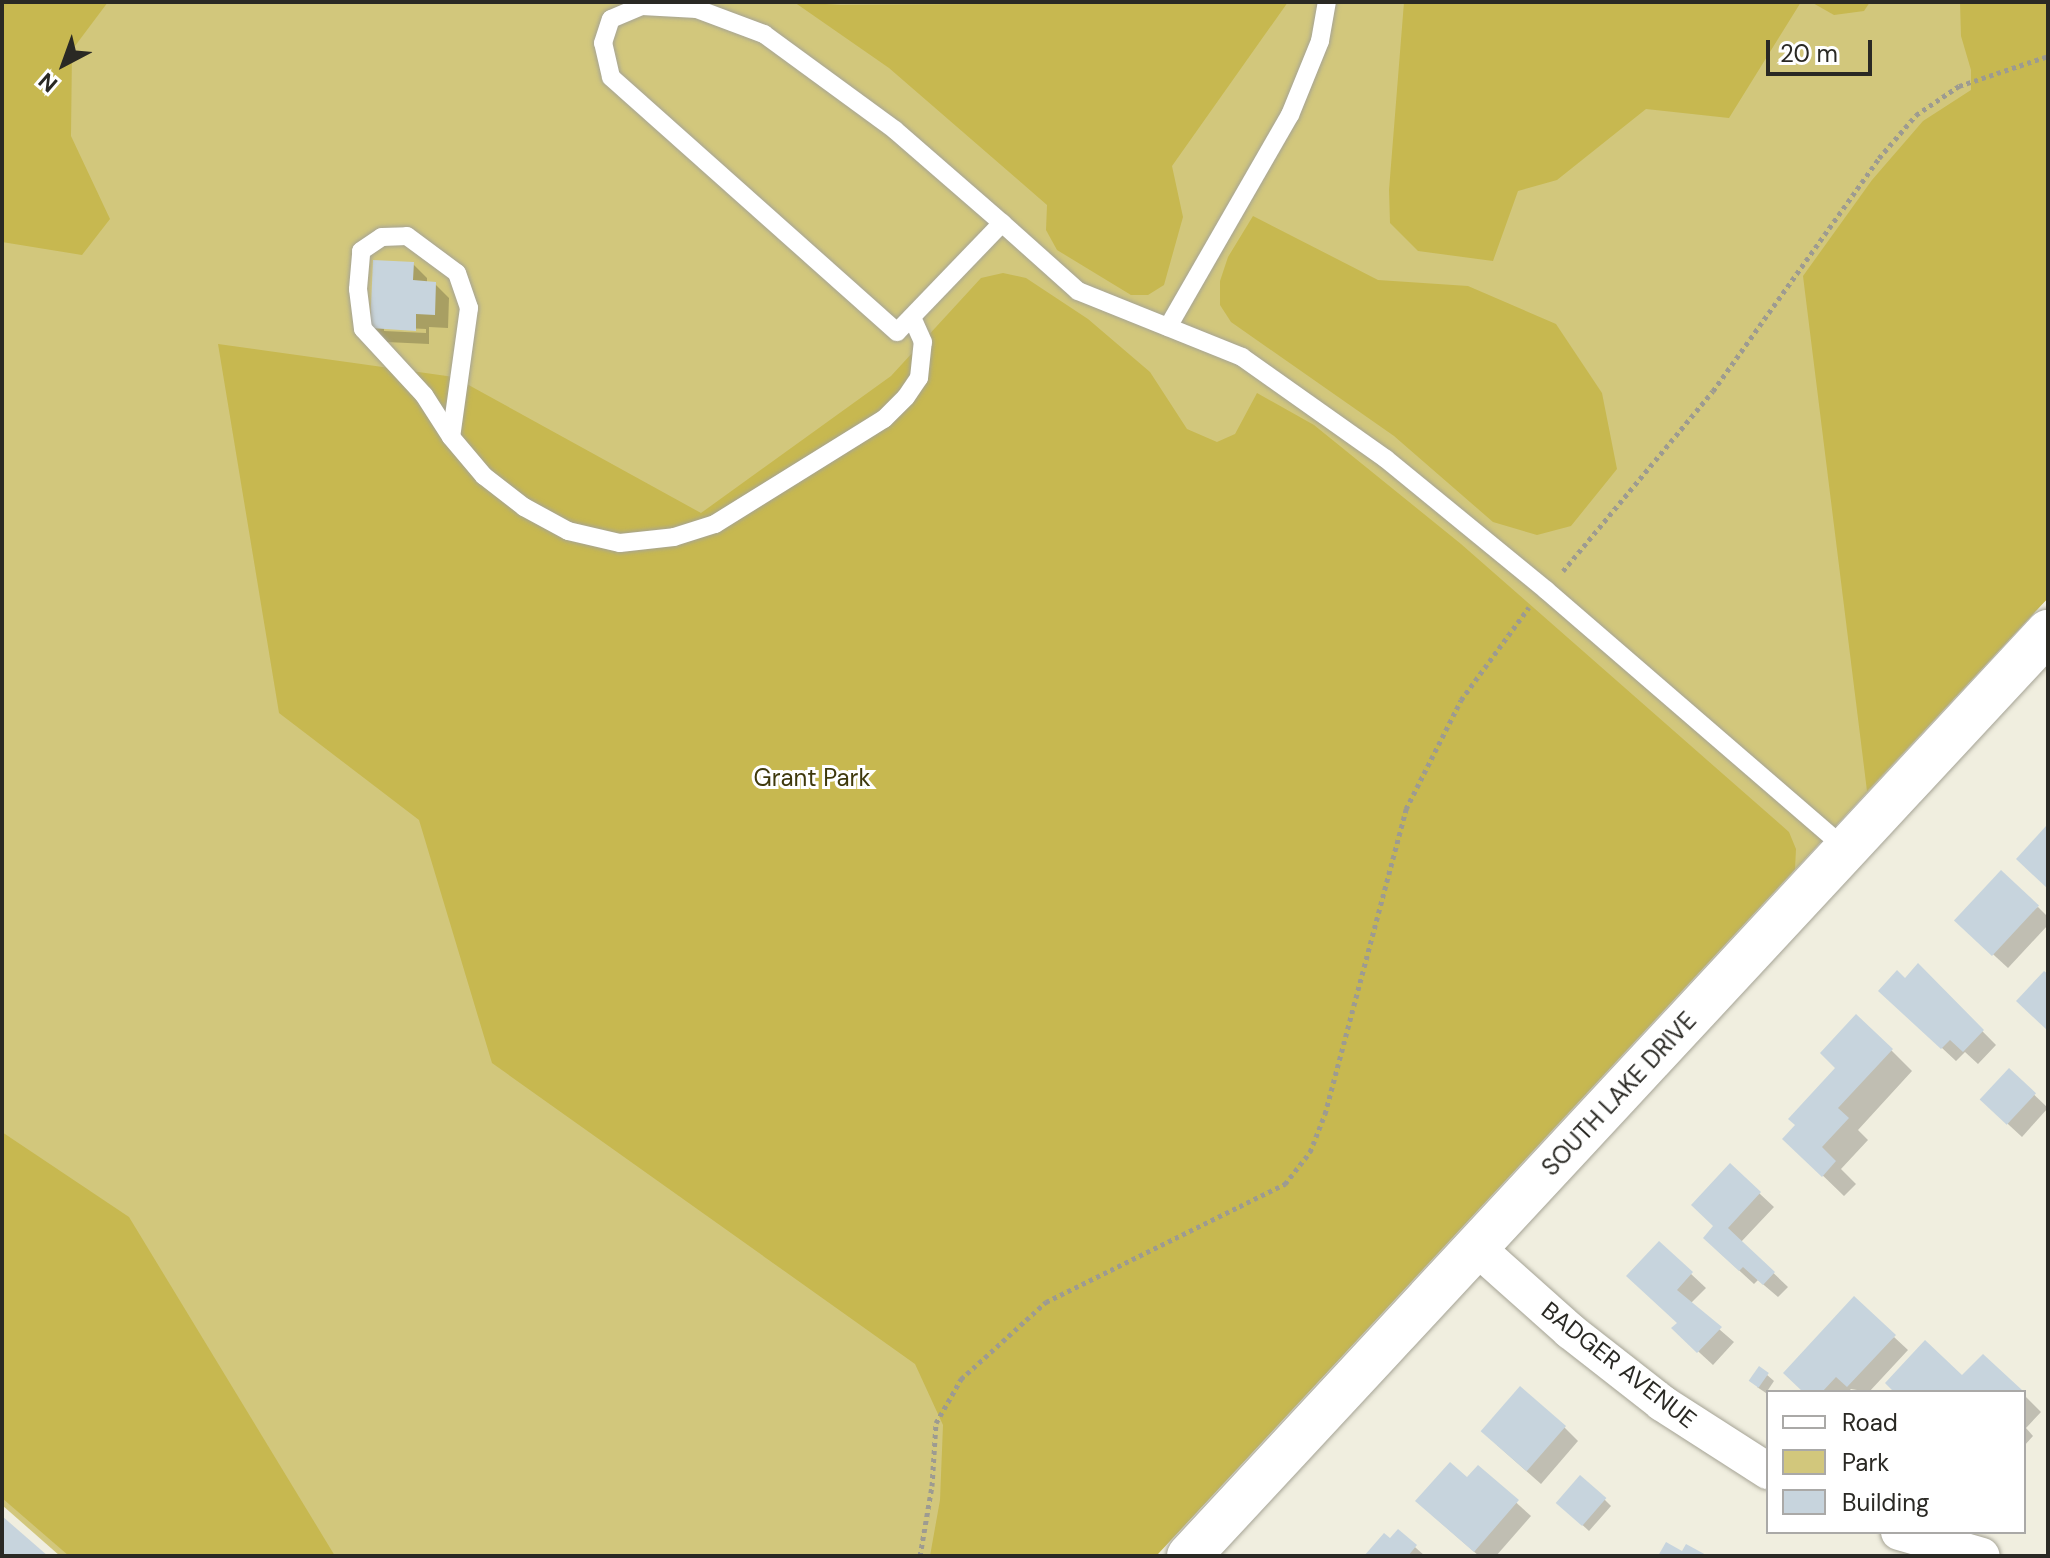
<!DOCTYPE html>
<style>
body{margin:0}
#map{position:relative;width:2050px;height:1558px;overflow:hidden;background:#f0eedf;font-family:"DM Sans",sans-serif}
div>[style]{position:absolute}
.green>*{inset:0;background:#d2c77c}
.forest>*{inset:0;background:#c7b850}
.shadow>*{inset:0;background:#0003}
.building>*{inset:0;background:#c7d4dd;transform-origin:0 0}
.path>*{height:5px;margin-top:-2.5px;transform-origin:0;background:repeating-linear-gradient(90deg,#9d9b91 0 4px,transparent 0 8px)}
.roads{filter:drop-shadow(0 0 2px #a5a395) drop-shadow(0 0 2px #a5a395)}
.service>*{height:18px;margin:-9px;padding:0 9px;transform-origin:9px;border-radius:9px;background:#fff}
.minor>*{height:36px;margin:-18px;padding:0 18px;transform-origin:18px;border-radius:18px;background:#fff}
.tertiary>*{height:44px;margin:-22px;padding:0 22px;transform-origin:22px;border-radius:22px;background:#fff}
span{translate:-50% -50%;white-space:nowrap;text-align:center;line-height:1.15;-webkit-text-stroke:6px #fff;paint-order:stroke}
.park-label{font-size:24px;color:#3f390c}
.street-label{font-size:24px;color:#2a2924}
.frame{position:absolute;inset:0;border:4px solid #2a2924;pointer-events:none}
.legend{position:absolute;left:1766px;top:1390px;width:260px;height:144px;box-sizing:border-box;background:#fff;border:2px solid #aaa9a7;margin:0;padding:10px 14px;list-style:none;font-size:24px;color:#2a2924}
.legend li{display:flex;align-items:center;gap:16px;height:40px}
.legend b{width:40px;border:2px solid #aaa9a7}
.north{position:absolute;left:24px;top:24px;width:80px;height:80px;-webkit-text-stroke:6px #fff;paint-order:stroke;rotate:221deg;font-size:22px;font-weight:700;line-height:32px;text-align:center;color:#2a2924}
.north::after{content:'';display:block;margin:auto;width:28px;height:36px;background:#2a2924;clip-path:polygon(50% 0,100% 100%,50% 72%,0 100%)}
.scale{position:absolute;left:1766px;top:40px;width:106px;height:36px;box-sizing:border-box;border:4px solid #2a2924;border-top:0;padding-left:10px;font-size:24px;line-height:28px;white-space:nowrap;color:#2a2924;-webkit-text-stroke:6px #fff;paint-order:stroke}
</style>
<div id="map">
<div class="green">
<i style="clip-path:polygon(2px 2px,2048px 2px,2048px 598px,1156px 1556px,60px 1556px,2px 1505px)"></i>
</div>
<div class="forest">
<i style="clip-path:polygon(2px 2px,108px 2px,72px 50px,71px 136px,110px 219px,82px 255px,2px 242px)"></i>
<i style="clip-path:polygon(794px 2px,841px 5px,1288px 2px,1172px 166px,1183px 217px,1164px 285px,1148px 295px,1131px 295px,1057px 250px,1046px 230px,1047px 205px,889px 68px)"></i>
<i style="clip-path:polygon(1404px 2px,1801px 2px,1729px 118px,1646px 109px,1557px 180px,1518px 191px,1493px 261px,1418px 251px,1390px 223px,1389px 190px)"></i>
<i style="clip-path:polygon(1811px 2px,1870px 2px,1864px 11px,1834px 15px)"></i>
<i style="clip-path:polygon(1960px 2px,2048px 2px,2048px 598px,1867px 791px,1803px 276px,1872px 180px,1923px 121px,1971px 90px,1971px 70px,1961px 36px)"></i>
<i style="clip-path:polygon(1253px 216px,1378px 280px,1468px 286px,1556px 324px,1602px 393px,1617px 469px,1571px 526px,1537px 535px,1493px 522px,1394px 436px,1231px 322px,1220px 305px,1220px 281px,1228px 257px)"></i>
<i style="clip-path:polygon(1003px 273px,1026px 278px,1088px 319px,1150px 372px,1187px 429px,1217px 442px,1235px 434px,1257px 393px,1314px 425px,1461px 544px,1789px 832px,1796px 849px,1795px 869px,1156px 1556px,930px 1556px,940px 1500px,943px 1425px,915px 1364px,492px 1063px,419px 820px,279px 713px,218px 344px,454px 377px,701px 513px,891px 376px,981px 278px)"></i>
<i style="clip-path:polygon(2px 1132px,129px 1217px,335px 1556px,69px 1556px,2px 1498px)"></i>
</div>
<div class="shadow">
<i style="clip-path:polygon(evenodd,413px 264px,427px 278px,427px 283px,435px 284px,449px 298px,448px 328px,429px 327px,429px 344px,386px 342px,372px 328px,413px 264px,384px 327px,426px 329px,426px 333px,384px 331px,384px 327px)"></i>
<i style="clip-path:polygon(2038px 907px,2048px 917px,2048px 925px,2008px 968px,1971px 934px)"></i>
<i style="clip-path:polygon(1918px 966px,1996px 1045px,1978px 1064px,1965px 1052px,1956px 1061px,1895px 1004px,1905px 981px)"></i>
<i style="clip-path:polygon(1891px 1050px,1912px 1071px,1858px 1130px,1868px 1140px,1841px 1169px,1856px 1184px,1844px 1196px,1785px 1139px)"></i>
<i style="clip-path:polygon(2009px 1071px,2048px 1108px,2022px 1137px,1996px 1113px)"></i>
<i style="clip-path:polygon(1730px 1166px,1774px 1207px,1741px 1242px,1788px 1287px,1778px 1297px,1758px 1280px,1754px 1284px,1719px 1252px,1716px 1227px)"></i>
<i style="clip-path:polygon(1659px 1244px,1706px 1288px,1690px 1304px,1734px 1342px,1713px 1365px,1688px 1342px)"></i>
<i style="clip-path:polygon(1894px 1337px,1908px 1350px,1869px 1392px,1851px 1389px,1848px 1392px,1805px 1392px)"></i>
<i style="clip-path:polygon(1983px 1356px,2021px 1392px,1897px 1392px,1888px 1383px,1962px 1378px)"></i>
<i style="clip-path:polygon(1759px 1368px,1774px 1381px,1766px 1393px,1757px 1387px)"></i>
<i style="clip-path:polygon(2024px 1395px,2041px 1412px,2026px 1428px,2033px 1436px,2024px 1446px)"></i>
<i style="clip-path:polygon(1564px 1427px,1578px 1441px,1541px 1484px,1497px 1445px)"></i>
<i style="clip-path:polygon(1478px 1468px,1531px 1516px,1496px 1556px,1479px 1556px,1432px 1515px)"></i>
<i style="clip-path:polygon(1604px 1499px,1611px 1506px,1589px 1531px,1565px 1509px)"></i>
<i style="clip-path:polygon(1398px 1532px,1425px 1556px,1367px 1556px,1390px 1541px)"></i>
</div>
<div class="building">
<i style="clip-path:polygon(373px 260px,414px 262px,413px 280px,436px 282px,435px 315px,416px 314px,416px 331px,370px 328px)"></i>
<i style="clip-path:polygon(2046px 826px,2048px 827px,2048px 889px,2016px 859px)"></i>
<i style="left:2001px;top:870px;width:52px;height:69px;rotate:43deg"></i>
<i style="clip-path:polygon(1918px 963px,1984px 1030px,1963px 1052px,1950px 1040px,1941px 1049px,1878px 991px,1897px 970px,1905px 978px)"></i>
<i style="clip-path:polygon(2044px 971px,2048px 974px,2048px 1031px,2016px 1001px)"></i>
<i style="clip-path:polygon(1856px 1014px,1893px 1049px,1838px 1108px,1849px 1118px,1822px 1147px,1836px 1161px,1822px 1177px,1782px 1139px,1795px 1125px,1788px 1119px,1835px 1068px,1820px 1053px)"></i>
<i style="left:2009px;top:1068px;width:37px;height:43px;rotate:43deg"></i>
<i style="clip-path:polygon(1730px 1163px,1761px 1192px,1728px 1228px,1775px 1272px,1763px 1285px,1743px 1267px,1739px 1271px,1703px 1238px,1713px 1226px,1691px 1205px)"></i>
<i style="clip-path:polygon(1659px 1241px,1693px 1272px,1677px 1290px,1722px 1327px,1697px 1353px,1671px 1328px,1677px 1323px,1626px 1276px)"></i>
<i style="clip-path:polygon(1854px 1296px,1896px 1335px,1847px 1387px,1836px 1377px,1822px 1392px,1803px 1392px,1783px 1373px)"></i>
<i style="clip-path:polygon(1925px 1340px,1962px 1375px,1983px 1354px,2022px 1390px,1894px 1392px,1885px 1383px)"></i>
<i style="left:1759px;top:1366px;width:12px;height:18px;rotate:35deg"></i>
<i style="left:1520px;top:1386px;width:61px;height:60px;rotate:41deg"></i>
<i style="clip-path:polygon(1450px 1462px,1467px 1477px,1478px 1465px,1519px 1500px,1474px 1552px,1415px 1501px)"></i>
<i style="left:1580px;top:1475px;width:35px;height:37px;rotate:41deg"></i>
<i style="clip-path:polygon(2px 1516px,48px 1556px,2px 1556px)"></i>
<i style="clip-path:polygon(1398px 1529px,1417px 1545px,1408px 1556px,1364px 1556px,1384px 1533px,1390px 1538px)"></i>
<i style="clip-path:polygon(1666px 1542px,1682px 1551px,1686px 1544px,1708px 1556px,1658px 1556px)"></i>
</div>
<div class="path">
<i style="left:1563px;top:571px;width:234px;rotate:-50.2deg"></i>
<i style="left:1713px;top:391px;width:286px;rotate:-54.5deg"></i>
<i style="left:1879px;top:158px;width:57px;rotate:-49.3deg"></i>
<i style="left:1916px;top:115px;width:52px;rotate:-34deg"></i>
<i style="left:1959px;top:86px;width:94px;rotate:-18.6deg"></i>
<i style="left:920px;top:1556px;width:71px;rotate:-80.3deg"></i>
<i style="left:932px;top:1486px;width:63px;rotate:-86.4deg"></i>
<i style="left:936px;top:1423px;width:51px;rotate:-60.4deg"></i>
<i style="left:961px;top:1379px;width:115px;rotate:-42.2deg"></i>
<i style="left:1046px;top:1302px;width:267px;rotate:-26.3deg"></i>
<i style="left:1285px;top:1184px;width:41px;rotate:-52deg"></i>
<i style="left:1310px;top:1152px;width:41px;rotate:-68.5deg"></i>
<i style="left:1325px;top:1114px;width:316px;rotate:-75.1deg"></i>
<i style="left:1406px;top:809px;width:122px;rotate:-63.2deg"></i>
<i style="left:1461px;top:700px;width:115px;rotate:-53.8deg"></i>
</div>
<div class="roads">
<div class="service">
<i style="left:1002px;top:223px;width:151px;rotate:133.9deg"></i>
<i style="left:897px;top:332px;width:383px;rotate:-138.3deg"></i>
<i style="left:611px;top:77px;width:35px;rotate:-103deg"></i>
<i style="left:603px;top:43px;width:25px;rotate:-72deg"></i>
<i style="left:611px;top:19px;width:34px;rotate:-23deg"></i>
<i style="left:642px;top:6px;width:55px;rotate:3.1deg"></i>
<i style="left:697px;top:9px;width:72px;rotate:20.5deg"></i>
<i style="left:764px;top:34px;width:162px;rotate:36.2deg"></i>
<i style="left:895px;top:130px;width:142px;rotate:41deg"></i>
<i style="left:1002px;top:223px;width:102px;rotate:41.8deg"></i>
<i style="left:1078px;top:291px;width:177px;rotate:21.9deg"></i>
<i style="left:1242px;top:357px;width:176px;rotate:35.3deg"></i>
<i style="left:1386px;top:459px;width:207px;rotate:39.3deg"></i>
<i style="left:1546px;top:590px;width:395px;rotate:40.8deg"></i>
<i style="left:1168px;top:327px;width:245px;rotate:-60.1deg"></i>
<i style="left:1290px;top:115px;width:80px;rotate:-67.9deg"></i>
<i style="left:1320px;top:41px;width:40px;rotate:-80deg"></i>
<i style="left:451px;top:437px;width:50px;rotate:-122.7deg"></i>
<i style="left:424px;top:395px;width:90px;rotate:-132.7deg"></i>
<i style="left:363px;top:329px;width:40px;rotate:-97.1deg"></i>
<i style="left:358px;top:289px;width:38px;rotate:-85deg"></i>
<i style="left:361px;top:251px;width:25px;rotate:-34deg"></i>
<i style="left:382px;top:237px;width:25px;rotate:-2deg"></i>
<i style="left:407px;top:236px;width:62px;rotate:36.5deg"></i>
<i style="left:457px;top:273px;width:37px;rotate:71deg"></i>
<i style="left:469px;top:308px;width:130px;rotate:97.9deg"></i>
<i style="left:451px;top:437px;width:51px;rotate:49.8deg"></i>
<i style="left:484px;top:476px;width:51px;rotate:37.8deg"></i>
<i style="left:524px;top:507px;width:50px;rotate:28.6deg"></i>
<i style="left:568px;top:531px;width:53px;rotate:13deg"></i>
<i style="left:620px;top:543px;width:54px;rotate:-6.3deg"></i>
<i style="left:674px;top:537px;width:43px;rotate:-17.6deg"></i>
<i style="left:715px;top:524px;width:199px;rotate:-31.9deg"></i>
<i style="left:884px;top:419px;width:31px;rotate:-45deg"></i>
<i style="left:906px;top:397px;width:23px;rotate:-56deg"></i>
<i style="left:919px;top:378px;width:36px;rotate:-84deg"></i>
<i style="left:923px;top:342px;width:27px;rotate:-114deg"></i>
</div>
<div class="minor">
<i style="left:1477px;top:1248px;width:125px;rotate:41.7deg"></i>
<i style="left:1570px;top:1331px;width:117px;rotate:38deg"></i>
<i style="left:1662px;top:1403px;width:126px;rotate:32.7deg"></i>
<i style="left:1899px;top:1532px;width:86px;rotate:16.1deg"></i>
</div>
<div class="tertiary">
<i style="left:1189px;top:1556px;width:1262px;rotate:-47.09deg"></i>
</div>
</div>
<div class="park-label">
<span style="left:812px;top:778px">Grant Park</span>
</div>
<div class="street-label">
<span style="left:1619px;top:1094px;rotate:-47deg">SOUTH LAKE DRIVE</span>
<span style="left:1619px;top:1365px;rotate:38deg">BADGER AVENUE</span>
</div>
<div class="frame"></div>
<ul class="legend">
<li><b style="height:10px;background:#fff"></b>Road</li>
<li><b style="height:22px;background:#d2c77c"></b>Park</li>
<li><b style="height:22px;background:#c7d4dd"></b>Building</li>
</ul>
<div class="north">N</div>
<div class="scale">20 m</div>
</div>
